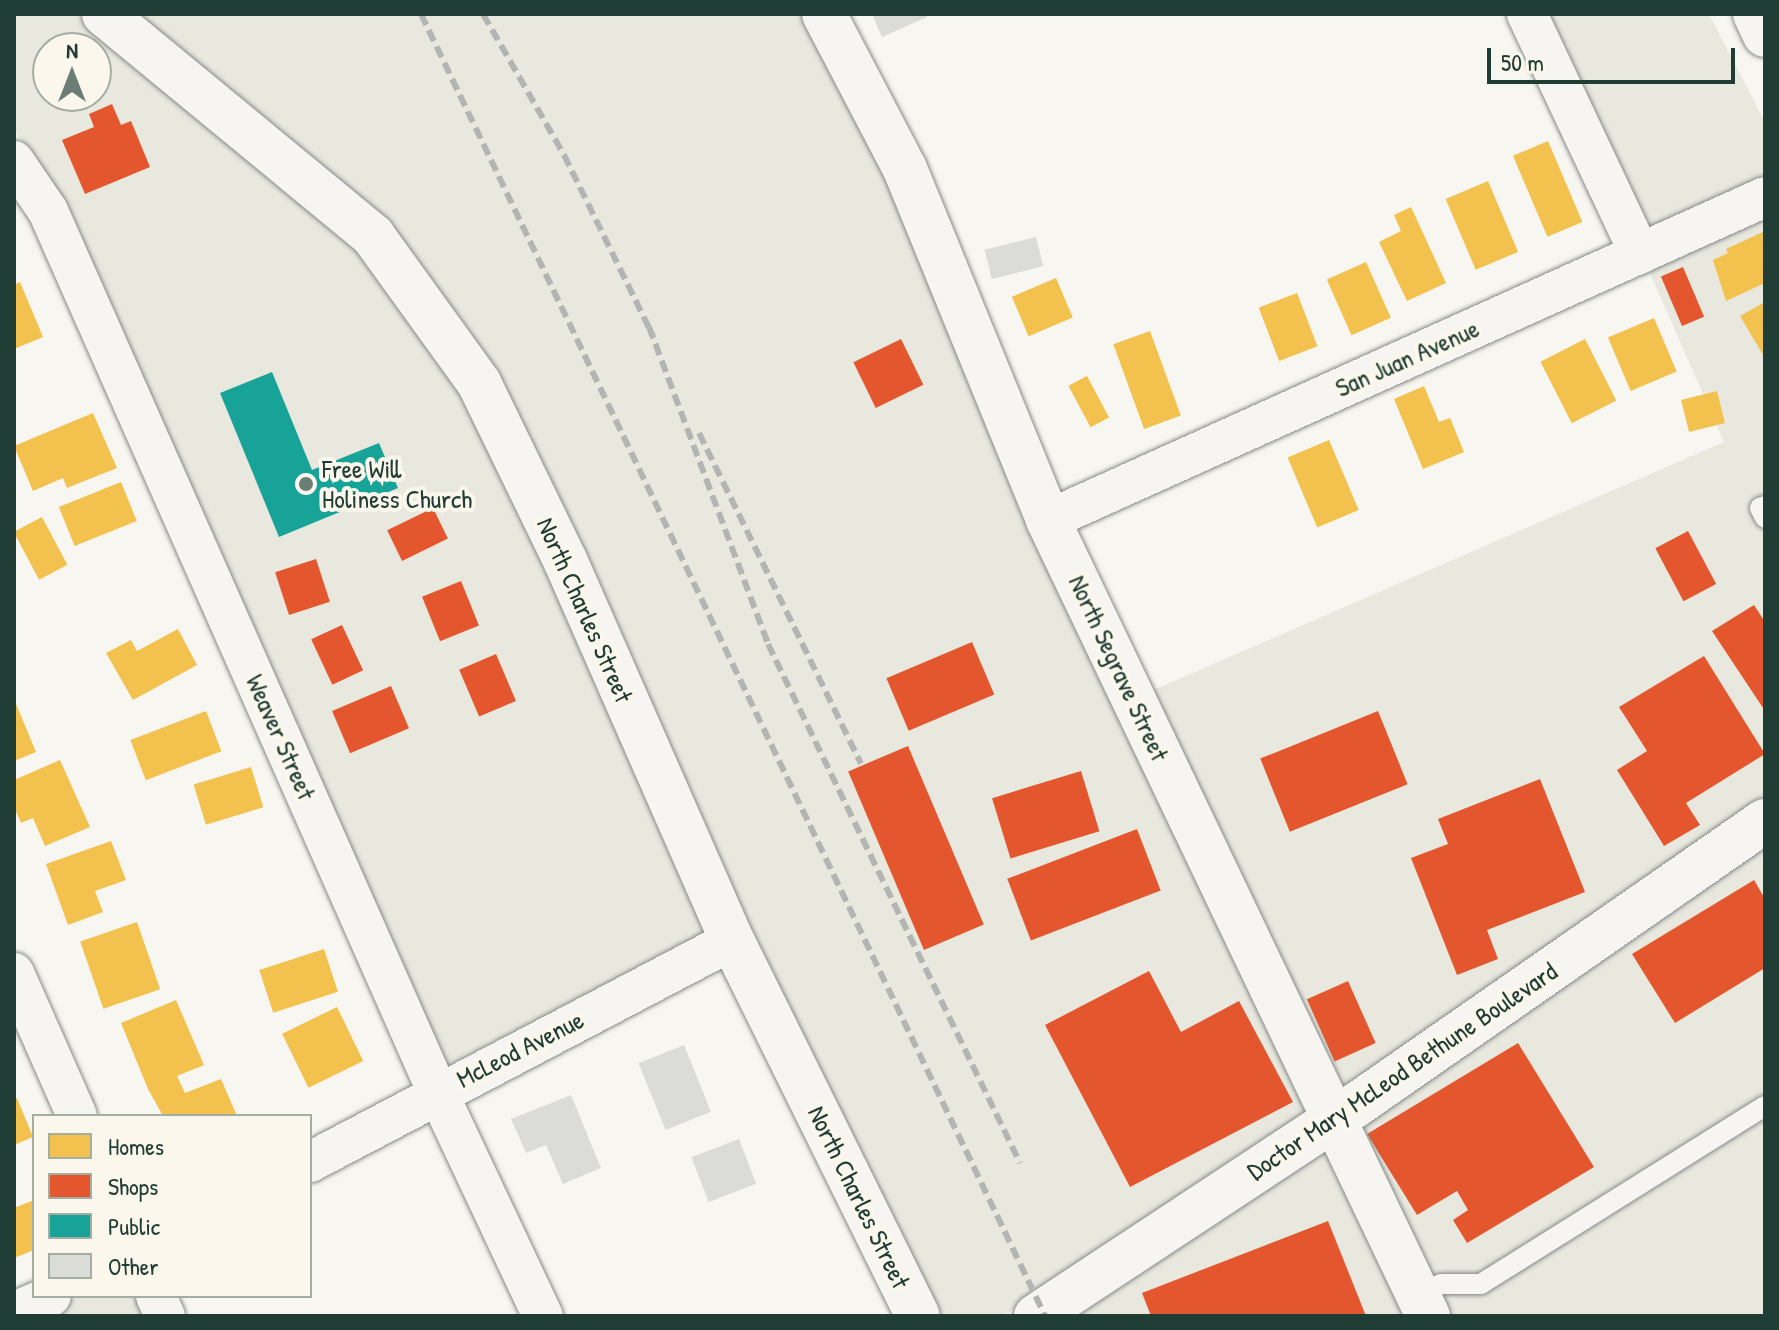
<!DOCTYPE html>
<style>
body{margin:0}
#map{position:relative;width:1779px;height:1330px;overflow:hidden;background:#f8f6f0;font-family:"Patrick Hand",sans-serif}
div>[style]{position:absolute}
.built>*{inset:0;background:#e8e8df}
.homes>*{inset:0;background:#f2c14e;transform-origin:0 0}
.shops>*{inset:0;background:#e4572e;transform-origin:0 0}
.public>*{inset:0;background:#17a398}
.building>*{inset:0;background:#dbdbd7;transform-origin:0 0}
.roads{filter:drop-shadow(0 0 2px #868b86) drop-shadow(0 0 2px #868b86)}
.service>*{height:20px;margin:-10px;padding:0 10px;transform-origin:10px;border-radius:10px;background:#f6f5f1}
.minor>*{height:40px;margin:-20px;padding:0 20px;transform-origin:20px;border-radius:20px;background:#f6f5f1}
.tertiary>*{height:44px;margin:-22px;padding:0 22px;transform-origin:22px;border-radius:22px;background:#f6f5f1}
.primary>*{height:44px;margin:-22px;padding:0 22px;transform-origin:22px;border-radius:22px;background:#f6f5f1}
.rail>*{height:6px;margin-top:-3px;transform-origin:0;background:repeating-linear-gradient(90deg,#b2b5b1 0 12px,transparent 0 18px)}
.dots>*{width:22px;height:22px;translate:-50% -50%;box-sizing:border-box;border:4px solid #fbf7ec;border-radius:50%}
span{translate:-50% -50%;white-space:nowrap;text-align:center;line-height:1.15;-webkit-text-stroke:8px #fbf7ec;paint-order:stroke}
.street-label{font-size:26px;color:#1f3d34}
.poi-label{font-size:26px;color:#1f3d34}
.left{translate:0 -50%;text-align:left}
.frame{position:absolute;inset:0;border:16px solid #1f3d34;pointer-events:none}
.legend{position:absolute;left:32px;top:1114px;width:280px;height:184px;box-sizing:border-box;background:#fbf7ec;border:2px solid #a3ada2;margin:0;padding:10px 14px;list-style:none;font-size:24px;color:#1f3d34}
.legend li{display:flex;align-items:center;gap:16px;height:40px}
.legend b{width:40px;border:2px solid #a3ada2}
.north{position:absolute;left:32px;top:32px;width:80px;height:80px;box-sizing:border-box;background:#fbf7ec;border:2px solid #a3ada2;border-radius:50%;rotate:0deg;font-size:22px;font-weight:700;line-height:32px;text-align:center;color:#1f3d34}
.north::after{content:'';display:block;margin:auto;width:28px;height:36px;background:#6b7e76;clip-path:polygon(50% 0,100% 100%,50% 72%,0 100%)}
.scale{position:absolute;left:1487px;top:48px;width:248px;height:36px;box-sizing:border-box;border:4px solid #1f3d34;border-top:0;padding-left:10px;font-size:24px;line-height:28px;white-space:nowrap;color:#1f3d34;-webkit-text-stroke:6px #fbf7ec;paint-order:stroke}
</style>
<div id="map">
<div class="built">
<i style="clip-path:polygon(evenodd,14px 14px,75px 14px,361px 251px,465px 394px,550px 570px,709px 931px,446px 1066px,64px 202px,14px 130px,14px 14px,48px 48px,96px 48px,96px 96px,48px 96px,48px 48px)"></i>
<i style="clip-path:polygon(132px 14px,804px 14px,890px 178px,1311px 1113px,1003px 1316px,937px 1316px,747px 931px,493px 374px)"></i>
<i style="clip-path:polygon(1546px 14px,1709px 14px,1765px 122px,1765px 177px,1647px 230px)"></i>
<i style="clip-path:polygon(1765px 218px,1765px 798px,1340px 1093px,1149px 692px,1724px 442px,1649px 271px)"></i>
<i style="clip-path:polygon(1765px 843px,1765px 1316px,1447px 1316px,1356px 1127px)"></i>
<i style="clip-path:polygon(1327px 1146px,1409px 1316px,1070px 1316px)"></i>
<i style="clip-path:polygon(51px 1296px,156px 1296px,165px 1316px,14px 1316px)"></i>
</div>
<div class="homes">
<i style="left:1548px;top:141px;width:88px;height:38px;rotate:67deg"></i>
<i style="left:1488px;top:181px;width:77px;height:46px;rotate:67deg"></i>
<i style="clip-path:polygon(1411px 207px,1446px 283px,1407px 301px,1379px 242px,1401px 231px,1394px 215px)"></i>
<i style="clip-path:polygon(1765px 231px,1765px 283px,1726px 301px,1713px 260px,1728px 253px,1726px 249px)"></i>
<i style="left:1366px;top:262px;width:61px;height:43px;rotate:66deg"></i>
<i style="left:1056px;top:278px;width:43px;height:48px;rotate:67deg"></i>
<i style="clip-path:polygon(20px 282px,43px 337px,14px 349px,14px 285px)"></i>
<i style="left:1297px;top:293px;width:57px;height:41px;rotate:69deg"></i>
<i style="clip-path:polygon(1765px 302px,1765px 358px,1740px 316px)"></i>
<i style="left:1654px;top:318px;width:58px;height:50px;rotate:67deg"></i>
<i style="left:1150px;top:331px;width:90px;height:39px;rotate:70deg"></i>
<i style="left:1585px;top:339px;width:69px;height:50px;rotate:63deg"></i>
<i style="left:1087px;top:376px;width:47px;height:21px;rotate:62deg"></i>
<i style="clip-path:polygon(1424px 386px,1439px 422px,1450px 418px,1464px 452px,1423px 469px,1394px 399px)"></i>
<i style="left:1717px;top:391px;width:33px;height:37px;rotate:76deg"></i>
<i style="clip-path:polygon(93px 413px,117px 468px,67px 488px,63px 478px,33px 491px,14px 446px)"></i>
<i style="left:1329px;top:440px;width:76px;height:45px;rotate:67deg"></i>
<i style="left:121px;top:482px;width:42px;height:67px;rotate:68deg"></i>
<i style="left:42px;top:517px;width:54px;height:32px;rotate:62deg"></i>
<i style="clip-path:polygon(178px 629px,197px 665px,133px 700px,106px 653px,131px 640px,137px 651px)"></i>
<i style="clip-path:polygon(14px 699px,36px 752px,14px 761px)"></i>
<i style="left:206px;top:711px;width:43px;height:81px;rotate:69deg"></i>
<i style="clip-path:polygon(60px 760px,90px 827px,45px 846px,33px 818px,21px 823px,14px 807px,14px 780px)"></i>
<i style="left:251px;top:767px;width:42px;height:60px;rotate:73deg"></i>
<i style="clip-path:polygon(111px 841px,126px 880px,95px 891px,103px 912px,68px 925px,46px 864px)"></i>
<i style="left:137px;top:922px;width:71px;height:60px;rotate:71deg"></i>
<i style="left:324px;top:949px;width:45px;height:68px;rotate:72deg"></i>
<i style="clip-path:polygon(176px 1000px,204px 1065px,177px 1076px,185px 1093px,221px 1079px,237px 1116px,163px 1116px,148px 1089px,121px 1023px)"></i>
<i style="left:337px;top:1007px;width:60px;height:61px;rotate:64deg"></i>
<i style="clip-path:polygon(17px 1098px,33px 1137px,14px 1145px,14px 1100px)"></i>
<i style="clip-path:polygon(34px 1200px,34px 1250px,14px 1258px,14px 1208px)"></i>
</div>
<div class="shops">
<i style="clip-path:polygon(112px 104px,121px 125px,131px 121px,150px 167px,85px 194px,62px 140px,94px 127px,89px 114px)"></i>
<i style="left:1683px;top:267px;width:54px;height:24px;rotate:67deg"></i>
<i style="left:901px;top:339px;width:51px;height:53px;rotate:64deg"></i>
<i style="left:433px;top:508px;width:34px;height:51px;rotate:64deg"></i>
<i style="left:1688px;top:531px;width:60px;height:37px;rotate:62deg"></i>
<i style="left:316px;top:559px;width:45px;height:43px;rotate:72deg"></i>
<i style="left:461px;top:581px;width:48px;height:42px;rotate:68deg"></i>
<i style="clip-path:polygon(1754px 605px,1765px 622px,1765px 711px,1712px 631px)"></i>
<i style="left:342px;top:625px;width:50px;height:34px;rotate:65deg"></i>
<i style="left:972px;top:642px;width:57px;height:93px;rotate:67deg"></i>
<i style="left:496px;top:654px;width:51px;height:40px;rotate:67deg"></i>
<i style="clip-path:polygon(1704px 656px,1765px 754px,1686px 803px,1700px 825px,1664px 846px,1617px 770px,1647px 751px,1619px 707px)"></i>
<i style="left:391px;top:686px;width:46px;height:64px;rotate:67deg"></i>
<i style="left:1378px;top:711px;width:79px;height:127px;rotate:68deg"></i>
<i style="left:908px;top:746px;width:194px;height:65px;rotate:67deg"></i>
<i style="left:1081px;top:771px;width:63px;height:93px;rotate:73deg"></i>
<i style="clip-path:polygon(1540px 779px,1585px 892px,1487px 930px,1498px 959px,1457px 975px,1411px 858px,1448px 844px,1438px 819px)"></i>
<i style="left:1137px;top:829px;width:66px;height:139px;rotate:69deg"></i>
<i style="clip-path:polygon(1754px 880px,1765px 899px,1765px 968px,1675px 1023px,1632px 954px)"></i>
<i style="clip-path:polygon(1149px 971px,1181px 1032px,1239px 1001px,1293px 1102px,1130px 1187px,1045px 1025px)"></i>
<i style="left:1348px;top:981px;width:68px;height:45px;rotate:66deg"></i>
<i style="clip-path:polygon(1518px 1043px,1594px 1167px,1467px 1243px,1453px 1220px,1468px 1210px,1457px 1191px,1417px 1215px,1367px 1134px)"></i>
<i style="clip-path:polygon(1328px 1221px,1366px 1316px,1151px 1316px,1142px 1293px)"></i>
</div>
<div class="public">
<i style="clip-path:polygon(272px 372px,312px 470px,379px 443px,398px 488px,279px 537px,220px 393px)"></i>
</div>
<div class="building">
<i style="clip-path:polygon(872px 14px,926px 14px,927px 17px,882px 37px)"></i>
<i style="left:1036px;top:237px;width:30px;height:53px;rotate:76deg"></i>
<i style="left:684px;top:1045px;width:72px;height:49px;rotate:68deg"></i>
<i style="clip-path:polygon(571px 1095px,601px 1168px,563px 1184px,546px 1145px,526px 1153px,511px 1119px)"></i>
<i style="left:739px;top:1139px;width:48px;height:51px;rotate:69deg"></i>
</div>
<div class="roads">
<div class="service">
<i style="left:1765px;top:506px;width:5px;rotate:158deg"></i>
<i style="left:1760px;top:508px;width:11px;rotate:63deg"></i>
<i style="left:1418px;top:1294px;width:25px;rotate:-23deg"></i>
<i style="left:1441px;top:1284px;width:40px"></i>
<i style="left:1481px;top:1284px;width:335px;rotate:-32.1deg"></i>
</div>
<div class="minor">
<i style="left:1527px;top:14px;width:265px;rotate:64.8deg"></i>
<i style="left:14px;top:161px;width:60px;rotate:55.8deg"></i>
<i style="left:48px;top:211px;width:962px;rotate:66.15deg"></i>
<i style="left:437px;top:1091px;width:249px;rotate:64.8deg"></i>
<i style="left:1048px;top:520px;width:786px;rotate:-24.25deg"></i>
<i style="left:14px;top:973px;width:156px;rotate:66.2deg"></i>
<i style="left:310px;top:1162px;width:477px;rotate:-27.7deg"></i>
<i style="left:156px;top:1296px;width:22px;rotate:66deg"></i>
<i style="left:14px;top:1312px;width:40px;rotate:-23.4deg"></i>
</div>
<div class="tertiary">
<i style="left:104px;top:14px;width:349px;rotate:39.5deg"></i>
<i style="left:373px;top:236px;width:181px;rotate:54.2deg"></i>
<i style="left:479px;top:383px;width:197px;rotate:64.1deg"></i>
<i style="left:565px;top:560px;width:415px;rotate:66.3deg"></i>
<i style="left:732px;top:940px;width:419px;rotate:63.7deg"></i>
<i style="left:824px;top:14px;width:175px;rotate:62.4deg"></i>
<i style="left:905px;top:169px;width:379px;rotate:67.8deg"></i>
<i style="left:1048px;top:520px;width:882px;rotate:64.48deg"></i>
<i style="left:1036px;top:1316px;width:383px;rotate:-33.4deg"></i>
<i style="left:1356px;top:1105px;width:498px;rotate:-34.8deg"></i>
</div>
<div class="primary">
<i style="left:1755px;top:14px;width:23px;rotate:65deg"></i>
</div>
</div>
<div class="rail">
<i style="left:421px;top:14px;width:1444px;rotate:64.39deg"></i>
<i style="left:483px;top:14px;width:163px;rotate:60.1deg"></i>
<i style="left:564px;top:155px;width:202px;rotate:63.8deg"></i>
<i style="left:649px;top:327px;width:339px;rotate:69.4deg"></i>
<i style="left:768px;top:644px;width:577px;rotate:64.1deg"></i>
<i style="left:699px;top:433px;width:368px;rotate:63.9deg"></i>
</div>
<div class="dots">
<i style="left:306px;top:484px;background:#6b7e76"></i>
</div>
<div class="street-label">
<span style="left:1407px;top:358px;rotate:-24deg">San Juan Avenue</span>
<span style="left:585px;top:610px;rotate:66deg">North Charles Street</span>
<span style="left:1119px;top:668px;rotate:65deg">North Segrave Street</span>
<span style="left:281px;top:737px;rotate:66deg">Weaver Street</span>
<span style="left:520px;top:1049px;rotate:-27deg">McLeod Avenue</span>
<span style="left:1402px;top:1071px;rotate:-34deg">Doctor Mary McLeod Bethune Boulevard</span>
<span style="left:859px;top:1197px;rotate:64deg">North Charles Street</span>
</div>
<div class="poi-label">
<span class="left" style="left:322px;top:484px">Free Will<br>Holiness Church</span>
</div>
<div class="frame"></div>
<ul class="legend">
<li><b style="height:22px;background:#f2c14e"></b>Homes</li>
<li><b style="height:22px;background:#e4572e"></b>Shops</li>
<li><b style="height:22px;background:#17a398"></b>Public</li>
<li><b style="height:22px;background:#dbdbd7"></b>Other</li>
</ul>
<div class="north">N</div>
<div class="scale">50 m</div>
</div>
